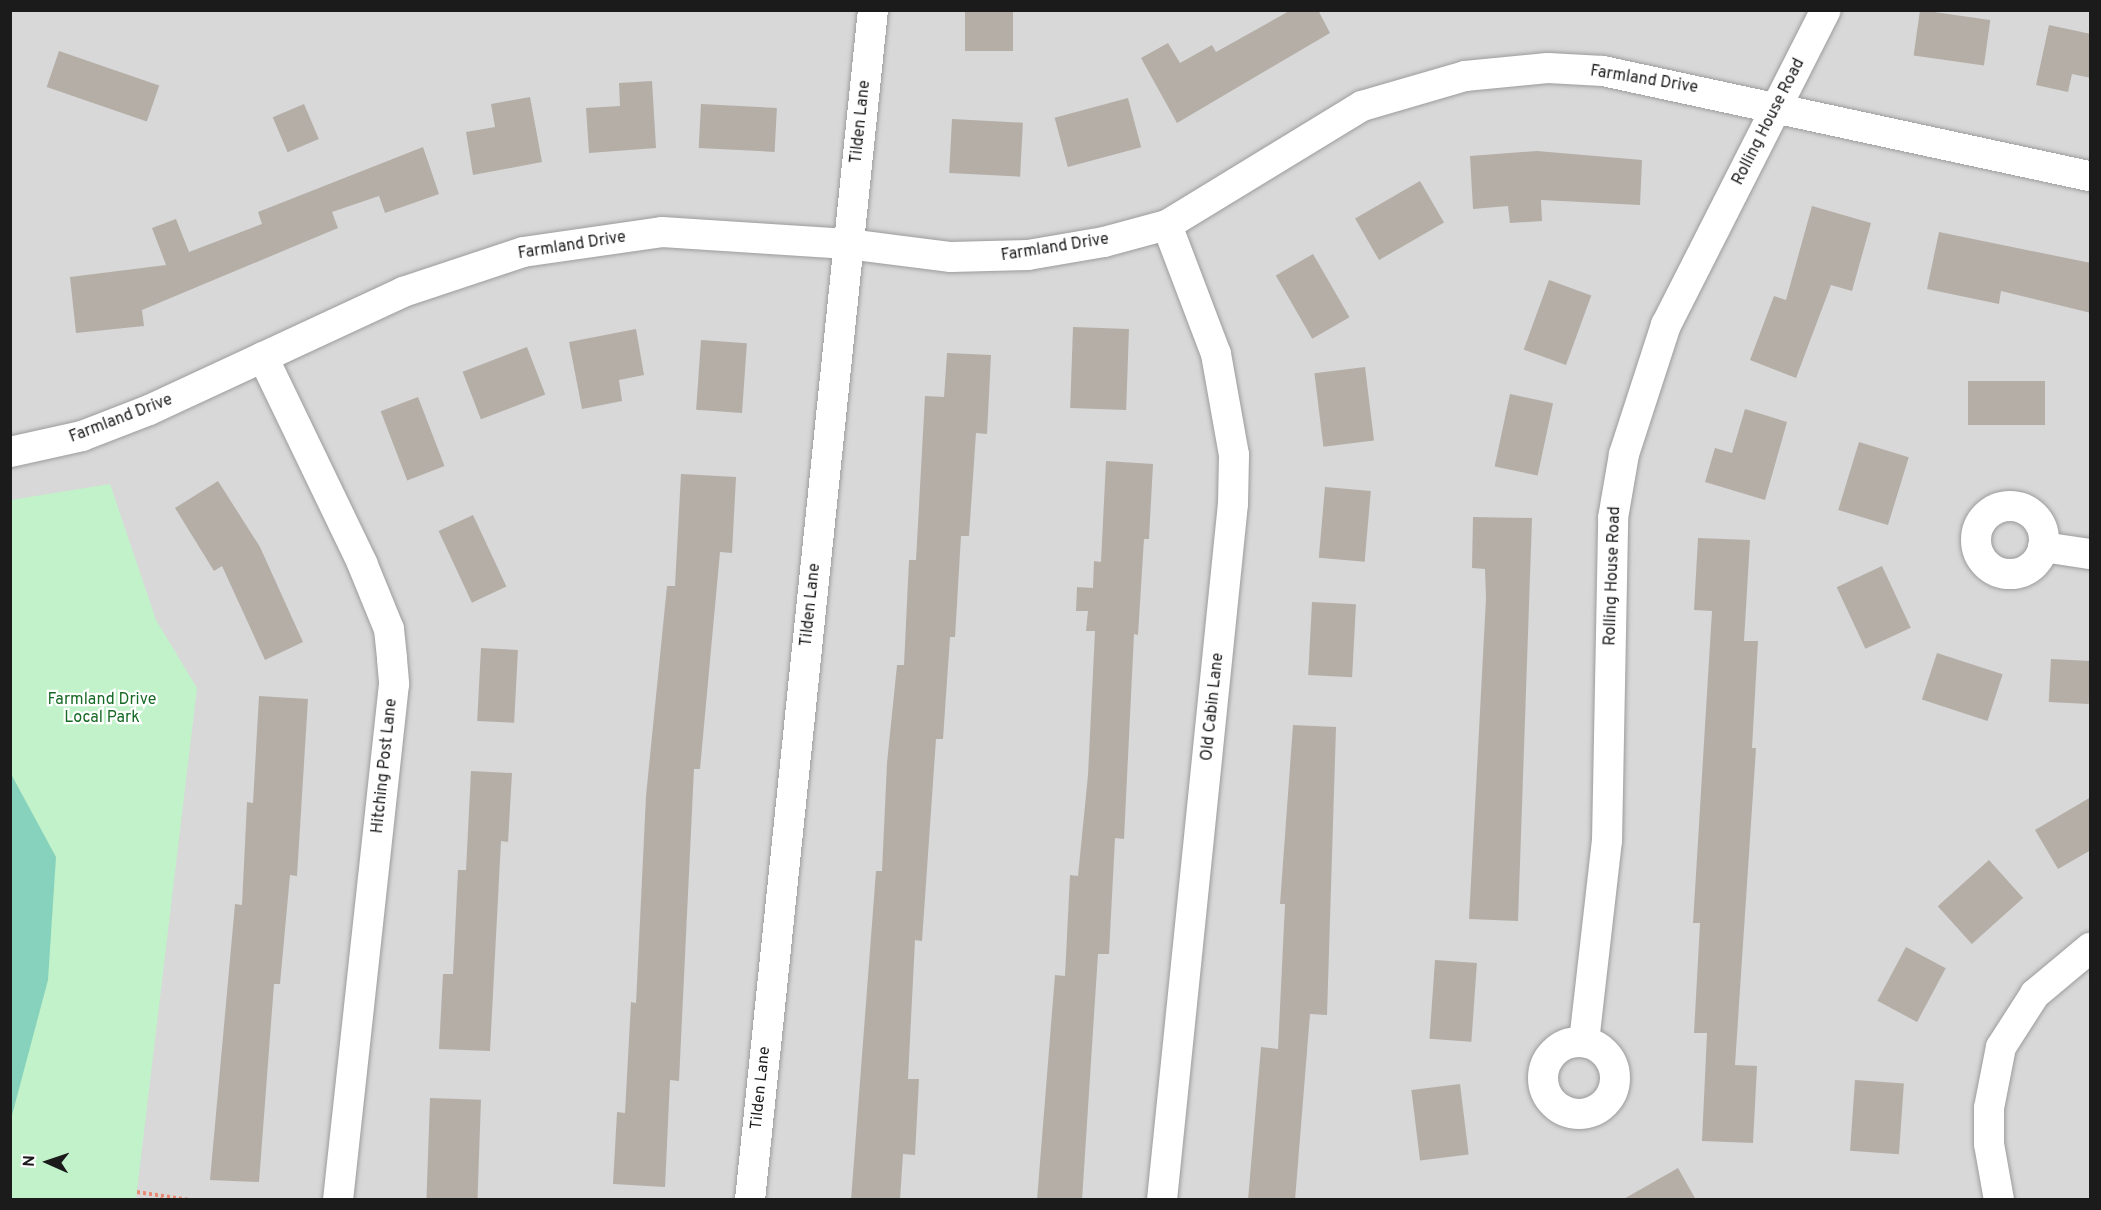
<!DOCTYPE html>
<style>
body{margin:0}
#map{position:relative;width:2101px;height:1210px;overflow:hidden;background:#ebe9e1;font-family:Overpass,sans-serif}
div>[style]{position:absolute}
.residential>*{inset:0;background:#d8d8d8;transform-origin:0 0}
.park>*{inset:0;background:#c1f2ca}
.pitch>*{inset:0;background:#87d2bc}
.building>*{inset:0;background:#b4aea7;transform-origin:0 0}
.path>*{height:4px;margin-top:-2px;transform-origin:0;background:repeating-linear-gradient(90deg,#e98b74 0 3px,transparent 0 6px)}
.roads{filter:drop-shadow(0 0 2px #9c9c9c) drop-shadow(0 0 2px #9c9c9c)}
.minor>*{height:30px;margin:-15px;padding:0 15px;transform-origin:15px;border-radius:15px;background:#fff}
.minor>.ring{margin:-15px;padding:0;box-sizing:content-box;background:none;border:30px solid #fff;border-radius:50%}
span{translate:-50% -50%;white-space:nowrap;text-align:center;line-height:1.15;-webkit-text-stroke:4.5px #fff;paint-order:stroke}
.street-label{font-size:16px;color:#1b1b1b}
.park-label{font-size:16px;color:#176a26}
.frame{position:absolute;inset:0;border:12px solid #1b1b1b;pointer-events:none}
.north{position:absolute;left:18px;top:1132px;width:60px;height:60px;-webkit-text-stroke:4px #fff;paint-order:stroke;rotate:273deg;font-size:16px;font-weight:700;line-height:24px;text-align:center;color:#1b1b1b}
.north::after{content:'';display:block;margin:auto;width:21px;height:27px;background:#1b1b1b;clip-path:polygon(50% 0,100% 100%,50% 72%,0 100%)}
</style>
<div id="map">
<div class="residential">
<i style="left:11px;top:11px;width:2079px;height:1188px"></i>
</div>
<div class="park">
<i style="clip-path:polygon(110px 484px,156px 620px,197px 688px,136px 1199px,11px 1200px,11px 500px)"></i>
</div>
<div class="pitch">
<i style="clip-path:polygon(11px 774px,56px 857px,48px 980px,11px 1119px)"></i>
</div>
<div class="building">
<i style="left:965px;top:10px;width:48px;height:41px"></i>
<i style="clip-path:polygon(1291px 10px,1318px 10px,1330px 33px,1177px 123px,1141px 58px,1168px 43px,1180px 63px,1212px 45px,1216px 52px)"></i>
<i style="left:1920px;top:10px;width:71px;height:46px;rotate:8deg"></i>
<i style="clip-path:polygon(2049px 25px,2091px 34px,2091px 78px,2072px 74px,2068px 92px,2036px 85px)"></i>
<i style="left:59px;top:51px;width:106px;height:38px;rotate:19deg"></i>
<i style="clip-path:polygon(652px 81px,656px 148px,589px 153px,586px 108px,620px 106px,619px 83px)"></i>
<i style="clip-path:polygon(530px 97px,542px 162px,473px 175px,466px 132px,495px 127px,491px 104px)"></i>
<i style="left:1128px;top:98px;width:51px;height:76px;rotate:75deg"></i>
<i style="left:304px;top:104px;width:38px;height:34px;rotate:67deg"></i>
<i style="left:701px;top:104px;width:76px;height:44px;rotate:3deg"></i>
<i style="left:952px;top:119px;width:71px;height:54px;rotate:3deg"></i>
<i style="clip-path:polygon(423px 147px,439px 194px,385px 213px,379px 196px,332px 212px,338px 228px,142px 310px,144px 326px,76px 333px,70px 277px,166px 265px,152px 228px,176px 219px,189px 252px,262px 224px,258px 212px)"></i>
<i style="clip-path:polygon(1537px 151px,1642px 160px,1640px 205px,1541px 200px,1542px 221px,1510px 223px,1508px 206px,1473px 209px,1470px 156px)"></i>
<i style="left:1420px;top:181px;width:48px;height:75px;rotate:60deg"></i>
<i style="clip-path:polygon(1812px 206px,1871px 223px,1852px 291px,1831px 285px,1796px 378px,1750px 360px,1774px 296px,1786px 300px)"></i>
<i style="clip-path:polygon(1939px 232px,2091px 263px,2091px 313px,2001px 291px,1999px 304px,1927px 289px)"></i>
<i style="left:1313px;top:254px;width:73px;height:43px;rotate:60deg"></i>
<i style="left:1549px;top:280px;width:45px;height:74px;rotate:20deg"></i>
<i style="left:1073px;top:327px;width:56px;height:81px;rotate:2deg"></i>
<i style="clip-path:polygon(636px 329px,644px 375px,619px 380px,622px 401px,582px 409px,569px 342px)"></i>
<i style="left:701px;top:340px;width:46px;height:70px;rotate:4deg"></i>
<i style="left:527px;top:347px;width:51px;height:69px;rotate:69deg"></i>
<i style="clip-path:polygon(947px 353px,991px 355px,987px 434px,976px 433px,969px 536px,961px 536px,955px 637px,950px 637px,943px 739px,936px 739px,922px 941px,915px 940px,908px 1079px,919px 1079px,915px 1155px,903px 1154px,900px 1200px,851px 1200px,876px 871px,882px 871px,887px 763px,897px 665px,904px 665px,909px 560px,916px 560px,925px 396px,944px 397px)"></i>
<i style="left:1365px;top:367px;width:74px;height:51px;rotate:83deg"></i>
<i style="left:1968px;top:381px;width:77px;height:44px"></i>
<i style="left:1510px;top:394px;width:44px;height:74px;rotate:12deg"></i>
<i style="left:418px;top:397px;width:74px;height:40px;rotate:69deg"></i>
<i style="clip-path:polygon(1745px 409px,1787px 422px,1765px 500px,1705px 482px,1715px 448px,1732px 453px)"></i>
<i style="left:1859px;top:442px;width:52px;height:71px;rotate:17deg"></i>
<i style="clip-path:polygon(1106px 461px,1153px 464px,1149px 539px,1144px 539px,1138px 635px,1134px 634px,1124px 839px,1115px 838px,1109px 954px,1098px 954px,1082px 1200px,1037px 1200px,1055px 975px,1065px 976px,1070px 875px,1078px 876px,1088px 775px,1095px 631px,1086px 631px,1088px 611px,1076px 611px,1077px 587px,1093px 588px,1094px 561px,1101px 562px)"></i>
<i style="clip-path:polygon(681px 474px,736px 477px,732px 553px,720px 552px,700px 769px,694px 769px,679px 1081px,670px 1080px,665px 1187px,613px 1184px,617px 1112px,625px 1113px,631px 1002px,636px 1003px,646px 796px,667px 586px,675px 586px)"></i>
<i style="clip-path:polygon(218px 481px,260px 547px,303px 642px,265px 660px,222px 566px,214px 571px,175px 508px)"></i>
<i style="left:1325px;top:487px;width:46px;height:71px;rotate:5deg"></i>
<i style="left:473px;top:515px;width:79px;height:38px;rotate:65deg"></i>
<i style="clip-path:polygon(1473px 517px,1532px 518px,1518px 921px,1469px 919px,1486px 598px,1485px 569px,1472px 568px)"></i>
<i style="clip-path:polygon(1698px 538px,1750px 540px,1744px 641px,1758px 641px,1752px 748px,1756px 748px,1735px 1065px,1757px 1066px,1753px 1143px,1702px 1141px,1707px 1033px,1694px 1033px,1700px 923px,1693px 923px,1712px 611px,1694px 610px)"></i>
<i style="left:1882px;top:566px;width:68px;height:50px;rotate:65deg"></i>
<i style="left:1312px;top:602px;width:44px;height:73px;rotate:3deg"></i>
<i style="left:481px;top:648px;width:37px;height:73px;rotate:3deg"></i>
<i style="left:1937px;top:653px;width:69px;height:49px;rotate:18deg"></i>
<i style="left:2051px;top:659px;width:40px;height:43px;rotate:3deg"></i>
<i style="clip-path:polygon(259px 696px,308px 699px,297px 876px,290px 875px,280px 984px,274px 984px,259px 1182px,210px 1180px,235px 904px,242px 905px,247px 802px,253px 803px)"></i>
<i style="clip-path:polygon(1293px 725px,1336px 727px,1327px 1015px,1310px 1014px,1295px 1200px,1248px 1200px,1261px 1047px,1278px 1049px,1285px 904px,1280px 904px)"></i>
<i style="clip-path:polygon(471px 771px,512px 773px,508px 842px,501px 841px,490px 1051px,439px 1049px,443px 974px,453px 974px,458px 870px,466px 870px)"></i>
<i style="clip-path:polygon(2091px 797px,2091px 850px,2058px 869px,2035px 830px)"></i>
<i style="left:1989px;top:860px;width:51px;height:69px;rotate:48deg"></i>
<i style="left:1906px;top:947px;width:45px;height:61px;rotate:28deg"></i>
<i style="left:1435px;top:960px;width:42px;height:79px;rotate:4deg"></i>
<i style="left:1855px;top:1080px;width:49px;height:71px;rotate:4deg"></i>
<i style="left:1460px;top:1084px;width:71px;height:49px;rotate:83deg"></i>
<i style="left:430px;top:1098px;width:51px;height:102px;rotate:2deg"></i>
<i style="clip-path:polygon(1678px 1168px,1696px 1200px,1622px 1200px)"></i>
</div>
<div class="path">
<i style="left:137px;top:1192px;width:53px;rotate:8.7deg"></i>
</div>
<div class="roads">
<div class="minor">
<i style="left:263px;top:357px;width:229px;rotate:64.3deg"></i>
<i style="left:362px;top:563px;width:71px;rotate:67.8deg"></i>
<i style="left:389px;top:629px;width:30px;rotate:84deg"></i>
<i style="left:392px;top:659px;width:25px;rotate:85deg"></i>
<i style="left:394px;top:684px;width:519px;rotate:96.19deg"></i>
<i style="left:10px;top:452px;width:74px;rotate:-12.5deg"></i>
<i style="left:82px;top:436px;width:72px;rotate:-21.2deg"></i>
<i style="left:149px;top:410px;width:280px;rotate:-24.9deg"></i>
<i style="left:403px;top:292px;width:126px;rotate:-18.4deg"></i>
<i style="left:523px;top:252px;width:140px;rotate:-8.2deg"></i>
<i style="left:662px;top:232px;width:186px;rotate:3.7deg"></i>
<i style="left:848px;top:244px;width:104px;rotate:7.2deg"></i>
<i style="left:951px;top:257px;width:77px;rotate:-1.5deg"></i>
<i style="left:1028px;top:255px;width:77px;rotate:-9.7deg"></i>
<i style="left:1104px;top:242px;width:65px;rotate:-15.1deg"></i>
<i style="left:1167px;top:225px;width:228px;rotate:-31.4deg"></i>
<i style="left:1362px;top:106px;width:107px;rotate:-16.2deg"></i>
<i style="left:1465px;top:76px;width:83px;rotate:-5.5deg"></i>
<i style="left:1548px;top:68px;width:55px;rotate:3.1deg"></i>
<i style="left:1603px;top:71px;width:498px;rotate:12.2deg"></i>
<i class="ring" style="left:1976px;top:506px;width:38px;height:38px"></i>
<i style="left:2043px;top:547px;width:48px;rotate:8.5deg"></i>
<i style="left:1584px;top:1042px;width:202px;rotate:-83.5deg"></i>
<i style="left:1607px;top:841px;width:323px;rotate:-88.9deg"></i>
<i style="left:1613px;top:518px;width:65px;rotate:-80.2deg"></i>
<i style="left:1624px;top:454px;width:136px;rotate:-72deg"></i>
<i style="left:1666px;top:325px;width:353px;rotate:-63.1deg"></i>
<i class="ring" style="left:1543px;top:1042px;width:42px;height:42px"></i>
<i style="left:750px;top:1200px;width:1196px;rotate:-84.1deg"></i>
<i style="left:1162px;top:1200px;width:700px;rotate:-84.18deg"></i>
<i style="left:1233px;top:504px;width:49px;rotate:-88.8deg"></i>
<i style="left:1234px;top:455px;width:103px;rotate:-100.1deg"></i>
<i style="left:1216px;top:354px;width:138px;rotate:-110.8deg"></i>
<i style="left:1999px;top:1200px;width:57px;rotate:-100.1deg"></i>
<i style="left:1989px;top:1144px;width:36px;rotate:-90deg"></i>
<i style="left:1989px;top:1108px;width:62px;rotate:-78.9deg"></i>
<i style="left:2001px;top:1047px;width:63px;rotate:-57.3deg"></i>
<i style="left:2035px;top:994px;width:72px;rotate:-39.9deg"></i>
</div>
</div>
<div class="street-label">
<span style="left:1644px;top:80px;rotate:9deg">Farmland Drive</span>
<span style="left:861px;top:122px;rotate:-84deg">Tilden Lane</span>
<span style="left:1769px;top:122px;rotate:-63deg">Rolling House Road</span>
<span style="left:572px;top:246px;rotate:-9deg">Farmland Drive</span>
<span style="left:1055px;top:248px;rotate:-9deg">Farmland Drive</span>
<span style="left:121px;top:419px;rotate:-21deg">Farmland Drive</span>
<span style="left:1613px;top:576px;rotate:-88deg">Rolling House Road</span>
<span style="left:811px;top:605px;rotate:-84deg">Tilden Lane</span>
<span style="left:1213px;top:707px;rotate:-84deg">Old Cabin Lane</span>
<span style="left:385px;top:766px;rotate:-84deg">Hitching Post Lane</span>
<span style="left:761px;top:1088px;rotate:-84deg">Tilden Lane</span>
</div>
<div class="park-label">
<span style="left:102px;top:709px">Farmland Drive<br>Local Park</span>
</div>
<div class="frame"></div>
<div class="north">N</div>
</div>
